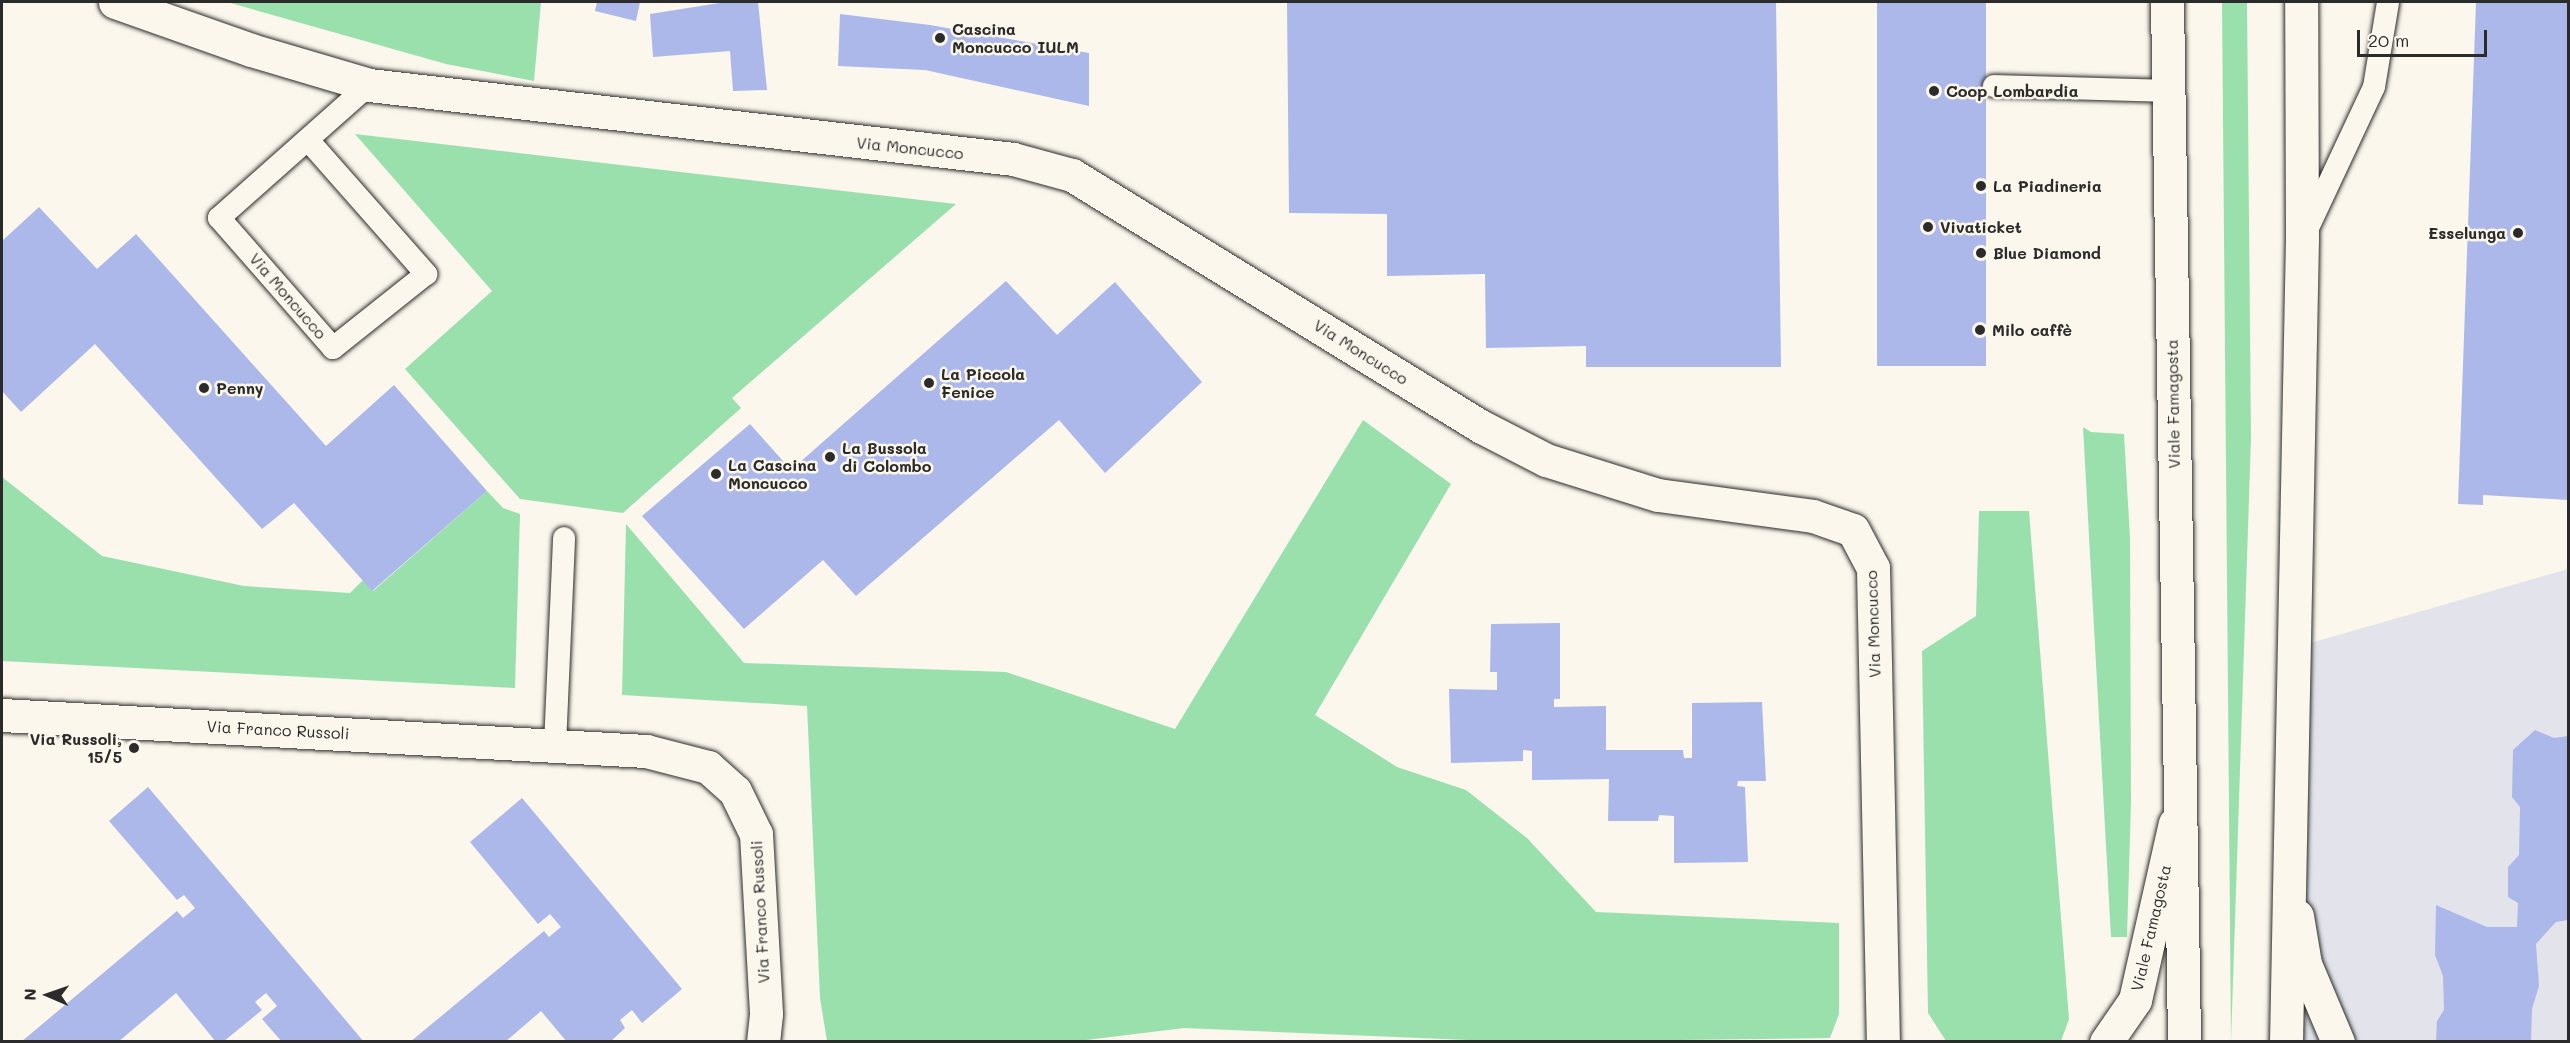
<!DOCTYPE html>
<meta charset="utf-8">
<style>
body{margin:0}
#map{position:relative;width:2570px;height:1043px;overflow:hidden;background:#fbf7ec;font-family:Mali,sans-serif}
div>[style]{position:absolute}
.built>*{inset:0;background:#e3e4eb}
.green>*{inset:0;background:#9ae0ad}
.building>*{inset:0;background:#acb8e9;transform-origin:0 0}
.roads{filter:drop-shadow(0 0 2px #2b2b2b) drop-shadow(0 0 2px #2b2b2b)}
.service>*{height:22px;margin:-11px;padding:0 11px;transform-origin:11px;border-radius:11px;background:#fbf7ec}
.minor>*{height:33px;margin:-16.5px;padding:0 16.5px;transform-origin:16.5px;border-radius:16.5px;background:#fbf7ec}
.secondary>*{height:33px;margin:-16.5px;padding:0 16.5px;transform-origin:16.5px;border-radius:16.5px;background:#fbf7ec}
.dots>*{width:16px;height:16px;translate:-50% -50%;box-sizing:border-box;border:3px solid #fbf7ec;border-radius:50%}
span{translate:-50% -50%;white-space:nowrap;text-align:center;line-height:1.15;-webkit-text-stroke:5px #fbf7ec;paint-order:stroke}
.poi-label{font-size:16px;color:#2b2b2b;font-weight:700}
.left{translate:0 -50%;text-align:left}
.right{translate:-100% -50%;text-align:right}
.street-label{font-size:16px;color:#2b2b2b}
.frame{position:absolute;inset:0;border:3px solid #2b2b2b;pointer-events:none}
.north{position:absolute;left:18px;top:965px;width:60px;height:60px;-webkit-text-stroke:4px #fbf7ec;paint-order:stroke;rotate:272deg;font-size:16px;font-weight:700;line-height:24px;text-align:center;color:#2b2b2b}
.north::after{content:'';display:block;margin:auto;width:21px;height:27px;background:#2b2b2b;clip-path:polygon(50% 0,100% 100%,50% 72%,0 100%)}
.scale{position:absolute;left:2357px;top:30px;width:130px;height:27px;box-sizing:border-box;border:3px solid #2b2b2b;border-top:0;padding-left:8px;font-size:18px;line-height:21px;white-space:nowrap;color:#2b2b2b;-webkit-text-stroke:4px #fbf7ec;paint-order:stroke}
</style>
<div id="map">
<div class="built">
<i style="clip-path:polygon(2568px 569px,2568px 1041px,2286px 1042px,2293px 648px)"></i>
</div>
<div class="green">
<i style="clip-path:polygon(227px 2px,541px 2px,534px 81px,446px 64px)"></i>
<i style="clip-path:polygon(2222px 2px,2247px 2px,2251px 437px,2231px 1042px)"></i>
<i style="clip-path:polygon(355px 134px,595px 162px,956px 204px,732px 398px,741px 408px,623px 513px,520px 499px,405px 369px,492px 291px)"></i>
<i style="clip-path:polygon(1363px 420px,1451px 484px,1315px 715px,1397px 767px,1466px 790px,1527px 838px,1596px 912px,1839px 923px,1839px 1014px,1830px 1038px,1515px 1042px,1184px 1028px,1070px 1042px,827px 1041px,820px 998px,807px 706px,622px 695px,626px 524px,744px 663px,1006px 672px,1175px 729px)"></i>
<i style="clip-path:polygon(2083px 427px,2091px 432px,2124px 434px,2130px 538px,2131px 802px,2127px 937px,2111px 937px)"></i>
<i style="clip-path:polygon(2px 477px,102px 556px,244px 586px,350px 593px,363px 580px,373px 591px,487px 491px,503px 508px,520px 514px,515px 688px,2px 661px)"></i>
<i style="clip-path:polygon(1979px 511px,2029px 511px,2069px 1019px,2061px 1041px,1946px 1041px,1928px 1013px,1922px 651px,1976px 616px)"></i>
</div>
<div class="building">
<i style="clip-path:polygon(597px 2px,640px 2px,636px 21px,595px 11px)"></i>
<i style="clip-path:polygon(726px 2px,758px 2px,767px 90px,733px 91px,730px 51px,653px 57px,650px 14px)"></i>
<i style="clip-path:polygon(1287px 2px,1776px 2px,1781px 367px,1586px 367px,1586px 346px,1486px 348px,1485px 274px,1387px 276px,1387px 214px,1289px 213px)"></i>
<i style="left:1877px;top:2px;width:109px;height:364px"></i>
<i style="clip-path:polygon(2476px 2px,2568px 2px,2568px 500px,2483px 495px,2483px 505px,2458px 504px)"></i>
<i style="clip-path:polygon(840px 14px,930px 25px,1089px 53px,1089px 106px,925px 70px,838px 66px)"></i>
<i style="clip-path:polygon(39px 207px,97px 269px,136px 234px,326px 446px,394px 385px,487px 491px,372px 591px,294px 503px,262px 529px,95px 344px,21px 412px,2px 391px,2px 241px)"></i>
<i style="clip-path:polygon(1006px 281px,1057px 335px,1115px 282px,1202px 382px,1105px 473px,1059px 420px,856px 596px,823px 560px,744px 629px,642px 516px,750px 424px,791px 470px)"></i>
<i style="clip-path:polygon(1560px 623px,1560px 699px,1554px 699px,1554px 707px,1606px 706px,1606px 750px,1683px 750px,1684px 758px,1692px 758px,1692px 703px,1762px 702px,1766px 781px,1738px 781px,1737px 786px,1745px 787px,1748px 862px,1674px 863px,1674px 816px,1659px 815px,1658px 821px,1608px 821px,1609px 779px,1532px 780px,1532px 751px,1523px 750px,1523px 761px,1451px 763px,1449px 689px,1497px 690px,1497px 672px,1490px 672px,1491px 624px)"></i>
<i style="clip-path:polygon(2535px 730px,2554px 738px,2568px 736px,2568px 920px,2556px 922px,2536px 944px,2539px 986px,2532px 1009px,2531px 1042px,2436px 1042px,2437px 1021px,2444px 1010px,2443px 976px,2435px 955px,2436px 905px,2487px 927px,2517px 927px,2518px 903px,2508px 897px,2508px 867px,2519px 855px,2520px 807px,2512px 797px,2513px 750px)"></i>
<i style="clip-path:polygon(148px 787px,310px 978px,364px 1042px,282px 1042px,262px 1019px,277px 1006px,266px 993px,255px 1002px,262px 1010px,223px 1042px,216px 1042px,176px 993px,118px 1042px,21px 1042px,177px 911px,183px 918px,195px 908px,184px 895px,177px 900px,109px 821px)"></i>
<i style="clip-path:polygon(522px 798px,682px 989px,642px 1023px,632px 1010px,620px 1020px,625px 1028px,610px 1042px,567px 1042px,541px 1011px,505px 1042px,410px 1042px,544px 931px,549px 937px,561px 927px,550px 914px,538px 924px,470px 842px)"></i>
</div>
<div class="roads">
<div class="service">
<i style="left:1994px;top:86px;width:175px;rotate:1.6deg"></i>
<i style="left:308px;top:140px;width:179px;rotate:48.6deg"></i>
<i style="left:426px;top:274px;width:119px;rotate:141.5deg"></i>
<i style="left:333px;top:348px;width:173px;rotate:-131.2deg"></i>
<i style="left:219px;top:218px;width:200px;rotate:-41.6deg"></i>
<i style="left:2306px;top:232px;width:160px;rotate:-64.9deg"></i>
<i style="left:2374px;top:87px;width:86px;rotate:-80.6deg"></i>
<i style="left:555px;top:746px;width:208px;rotate:-87.5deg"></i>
</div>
<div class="minor">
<i style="left:115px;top:2px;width:144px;rotate:19.4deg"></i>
<i style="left:251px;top:50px;width:123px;rotate:16.5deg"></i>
<i style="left:369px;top:85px;width:648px;rotate:6.55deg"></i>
<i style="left:1013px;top:159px;width:61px;rotate:15.2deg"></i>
<i style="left:1072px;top:175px;width:481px;rotate:31.6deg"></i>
<i style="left:1482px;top:427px;width:72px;rotate:27.3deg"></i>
<i style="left:1546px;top:460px;width:117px;rotate:17.4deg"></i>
<i style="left:1658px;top:495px;width:156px;rotate:7.7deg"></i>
<i style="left:1813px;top:516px;width:42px;rotate:19.3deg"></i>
<i style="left:1853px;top:530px;width:43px;rotate:62.2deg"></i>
<i style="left:1873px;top:568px;width:474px;rotate:88.8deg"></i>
<i style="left:2px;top:715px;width:645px;rotate:3.2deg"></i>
<i style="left:646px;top:751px;width:64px;rotate:14.5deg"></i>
<i style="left:708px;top:767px;width:36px;rotate:42deg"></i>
<i style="left:735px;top:791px;width:48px;rotate:64deg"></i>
<i style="left:756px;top:834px;width:180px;rotate:86.8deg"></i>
<i style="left:766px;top:1014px;width:28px;rotate:96deg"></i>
<i style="left:2297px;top:916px;width:49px;rotate:80.5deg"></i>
<i style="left:2305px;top:964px;width:85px;rotate:67.1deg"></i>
<i style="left:2106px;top:1042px;width:51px;rotate:-55.4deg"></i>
<i style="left:2135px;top:1000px;width:181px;rotate:-77.3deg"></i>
</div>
<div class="secondary">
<i style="left:2167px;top:2px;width:1040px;rotate:89.06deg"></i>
<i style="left:2286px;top:1042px;width:803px;rotate:-88.86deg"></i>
<i style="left:2302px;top:239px;width:237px;rotate:-90.2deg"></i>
</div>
</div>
<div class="dots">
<i style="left:940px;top:38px;background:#2b2b2b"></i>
<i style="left:1934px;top:91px;background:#2b2b2b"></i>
<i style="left:1981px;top:186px;background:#2b2b2b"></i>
<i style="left:1928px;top:227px;background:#2b2b2b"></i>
<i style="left:2518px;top:233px;background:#2b2b2b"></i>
<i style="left:1981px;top:253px;background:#2b2b2b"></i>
<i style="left:1980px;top:330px;background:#2b2b2b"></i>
<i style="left:929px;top:383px;background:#2b2b2b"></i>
<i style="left:204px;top:388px;background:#2b2b2b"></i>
<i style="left:830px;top:457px;background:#2b2b2b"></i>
<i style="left:716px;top:474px;background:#2b2b2b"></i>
<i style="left:134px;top:748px;background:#2b2b2b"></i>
</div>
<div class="poi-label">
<span class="left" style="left:952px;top:38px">Cascina<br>Moncucco IULM</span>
<span class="left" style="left:1946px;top:91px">Coop Lombardia</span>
<span class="left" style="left:1993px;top:186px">La Piadineria</span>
<span class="left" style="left:1940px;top:227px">Vivaticket</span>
<span class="right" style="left:2506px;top:233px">Esselunga</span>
<span class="left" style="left:1993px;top:253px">Blue Diamond</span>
<span class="left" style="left:1992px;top:330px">Milo caffè</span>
<span class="left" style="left:941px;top:383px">La Piccola<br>Fenice</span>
<span class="left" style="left:216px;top:388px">Penny</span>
<span class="left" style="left:842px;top:457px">La Bussola<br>di Colombo</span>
<span class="left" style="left:728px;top:474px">La Cascina<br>Moncucco</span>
<span class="right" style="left:122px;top:748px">Via Russoli,<br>15/5</span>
</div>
<div class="street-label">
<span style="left:910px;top:148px;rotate:6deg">Via Moncucco</span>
<span style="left:288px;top:296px;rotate:49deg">Via Moncucco</span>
<span style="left:1361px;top:352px;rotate:32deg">Via Moncucco</span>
<span style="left:2173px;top:404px;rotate:-91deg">Viale Famagosta</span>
<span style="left:1873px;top:624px;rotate:-92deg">Via Moncucco</span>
<span style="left:278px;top:730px;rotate:3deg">Via Franco Russoli</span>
<span style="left:760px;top:912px;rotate:-93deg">Via Franco Russoli</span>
<span style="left:2151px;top:928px;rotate:-77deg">Viale Famagosta</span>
</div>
<div class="frame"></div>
<div class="north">N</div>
<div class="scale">20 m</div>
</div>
